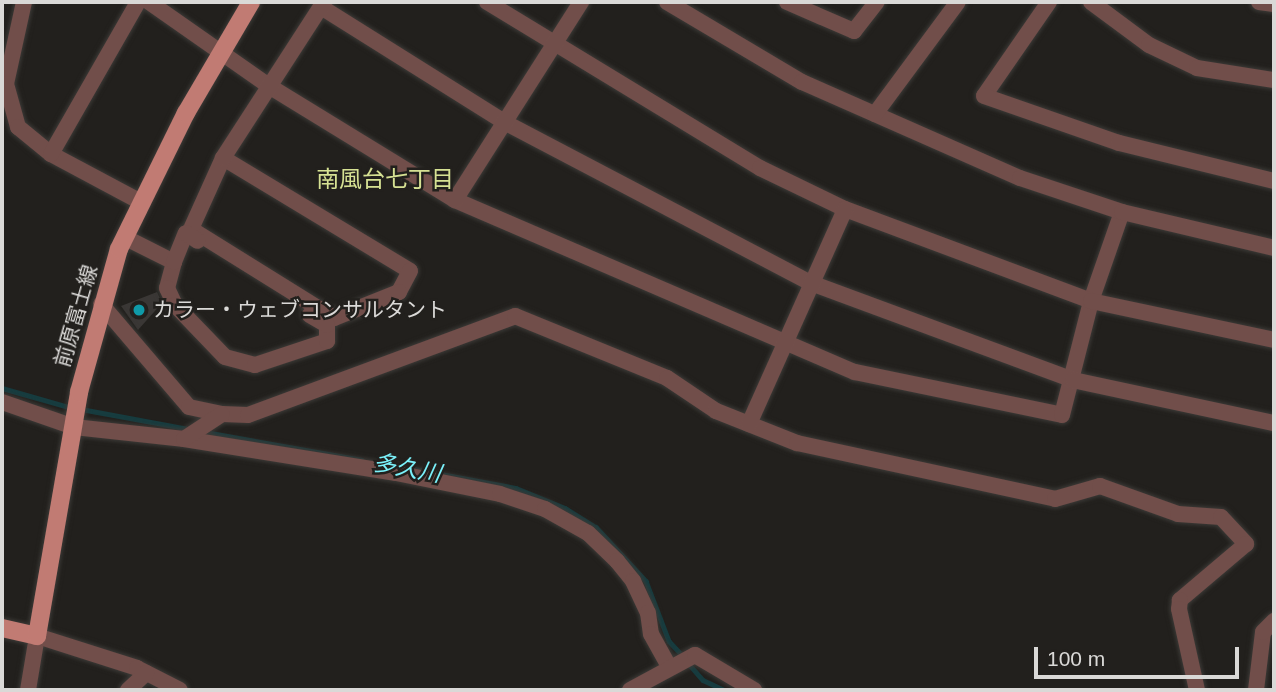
<!DOCTYPE html>
<meta charset="utf-8">
<style>
body{margin:0}
#map{position:relative;width:1276px;height:692px;overflow:hidden;background:#22201d;font-family:Helvetica,"Noto Sans JP",sans-serif}
div>[style]{position:absolute}
.stream>*{height:4.5px;margin:-2.25px;padding:0 2.25px;transform-origin:2.25px;border-radius:2.25px;background:#173c3f}
.building>*{inset:0;background:#3a3735}
.roads{filter:drop-shadow(0 0 2px #3c3a37) drop-shadow(0 0 2px #3c3a37)}
.minor>*{height:16px;margin:-8px;padding:0 8px;transform-origin:8px;border-radius:8px;background:#714e4a}
.major>*{height:18px;margin:-9px;padding:0 9px;transform-origin:9px;border-radius:9px;background:#c17b73}
.dots>*{width:19px;height:19px;translate:-50% -50%;box-sizing:border-box;border:4px solid #22201d;border-radius:50%}
span{translate:-50% -50%;white-space:nowrap;text-align:center;line-height:1.15;-webkit-text-stroke:5px #22201d;paint-order:stroke}
.poi-label{font-size:21px;color:#dad9d7}
.left{translate:0 -50%;text-align:left}
.street-label{font-size:21px;color:#dad9d7}
.neighbourhood-label{font-size:23px;color:#d6e193}
.water-label{font-size:23px;color:#7bf2fb;font-style:italic}
.frame{position:absolute;inset:0;border:4px solid #dad9d7;pointer-events:none}
.scale{position:absolute;left:1034px;top:647px;width:205px;height:32px;box-sizing:border-box;border:4px solid #dad9d7;border-top:0;padding-left:9px;font-size:21px;line-height:24px;white-space:nowrap;color:#dad9d7;-webkit-text-stroke:5px #22201d;paint-order:stroke}
</style>
<div id="map">
<div class="stream">
<i style="left:2px;top:388px;width:73px;rotate:15.9deg"></i>
<i style="left:81px;top:409px;width:110px;rotate:10.5deg"></i>
<i style="left:205px;top:432px;width:159px;rotate:10.1deg"></i>
<i style="left:408px;top:468px;width:110px;rotate:10.5deg"></i>
<i style="left:516px;top:488px;width:53px;rotate:22.2deg"></i>
<i style="left:565px;top:508px;width:36px;rotate:32deg"></i>
<i style="left:596px;top:527px;width:74px;rotate:47.2deg"></i>
<i style="left:646px;top:581px;width:64px;rotate:69deg"></i>
<i style="left:669px;top:641px;width:22px;rotate:47deg"></i>
<i style="left:689px;top:664px;width:21px;rotate:49deg"></i>
<i style="left:703px;top:680px;width:23px;rotate:25deg"></i>
</div>
<div class="building">
<i style="clip-path:polygon(157px 292px,162px 303px,138px 330px,121px 306px)"></i>
</div>
<div class="roads">
<div class="minor">
<i style="left:24px;top:2px;width:84px;rotate:102.4deg"></i>
<i style="left:6px;top:84px;width:45px;rotate:74.4deg"></i>
<i style="left:18px;top:127px;width:43px;rotate:39.3deg"></i>
<i style="left:51px;top:154px;width:100px;rotate:28.1deg"></i>
<i style="left:149px;top:2px;width:146px;rotate:35deg"></i>
<i style="left:269px;top:86px;width:218px;rotate:31.5deg"></i>
<i style="left:455px;top:200px;width:435px;rotate:23.3deg"></i>
<i style="left:855px;top:372px;width:211px;rotate:11.7deg"></i>
<i style="left:1062px;top:415px;width:118px;rotate:-75.7deg"></i>
<i style="left:1091px;top:301px;width:94px;rotate:-70.8deg"></i>
<i style="left:487px;top:2px;width:320px;rotate:31.3deg"></i>
<i style="left:760px;top:168px;width:94px;rotate:25.8deg"></i>
<i style="left:845px;top:209px;width:263px;rotate:20.5deg"></i>
<i style="left:1091px;top:301px;width:187px;rotate:12deg"></i>
<i style="left:667px;top:2px;width:157px;rotate:30.7deg"></i>
<i style="left:802px;top:82px;width:238px;rotate:23.8deg"></i>
<i style="left:1020px;top:178px;width:108px;rotate:18.4deg"></i>
<i style="left:1122px;top:212px;width:156px;rotate:13.3deg"></i>
<i style="left:787px;top:2px;width:73px;rotate:23.4deg"></i>
<i style="left:854px;top:31px;width:37px;rotate:-52deg"></i>
<i style="left:1049px;top:2px;width:114px;rotate:124.7deg"></i>
<i style="left:984px;top:96px;width:143px;rotate:19.2deg"></i>
<i style="left:1119px;top:143px;width:160px;rotate:13.8deg"></i>
<i style="left:1091px;top:2px;width:72px;rotate:36.6deg"></i>
<i style="left:1149px;top:45px;width:53px;rotate:25.6deg"></i>
<i style="left:1197px;top:68px;width:78px;rotate:8.9deg"></i>
<i style="left:1259px;top:2px;width:15px;rotate:8deg"></i>
<i style="left:321px;top:7px;width:216px;rotate:32.1deg"></i>
<i style="left:504px;top:122px;width:347px;rotate:27.7deg"></i>
<i style="left:811px;top:283px;width:279px;rotate:20.3deg"></i>
<i style="left:1073px;top:380px;width:206px;rotate:12.1deg"></i>
<i style="left:875px;top:114px;width:139px;rotate:-53.5deg"></i>
<i style="left:51px;top:154px;width:175px;rotate:-60.2deg"></i>
<i style="left:223px;top:158px;width:218px;rotate:31.1deg"></i>
<i style="left:410px;top:271px;width:24px;rotate:118deg"></i>
<i style="left:399px;top:292px;width:70px;rotate:158.2deg"></i>
<i style="left:334px;top:318px;width:168px;rotate:-148.1deg"></i>
<i style="left:191px;top:229px;width:78px;rotate:-65.7deg"></i>
<i style="left:223px;top:158px;width:186px;rotate:-57.1deg"></i>
<i style="left:455px;top:200px;width:235px;rotate:-57.5deg"></i>
<i style="left:124px;top:237px;width:56px;rotate:26.6deg"></i>
<i style="left:174px;top:262px;width:27px;rotate:105deg"></i>
<i style="left:167px;top:288px;width:19px;rotate:65deg"></i>
<i style="left:175px;top:305px;width:72px;rotate:46.1deg"></i>
<i style="left:225px;top:357px;width:31px;rotate:15deg"></i>
<i style="left:255px;top:365px;width:76px;rotate:-18.4deg"></i>
<i style="left:327px;top:341px;width:16px;rotate:-90deg"></i>
<i style="left:327px;top:325px;width:20px;rotate:-150deg"></i>
<i style="left:174px;top:262px;width:31px;rotate:-68deg"></i>
<i style="left:186px;top:233px;width:14px;rotate:34deg"></i>
<i style="left:101px;top:304px;width:135px;rotate:49.5deg"></i>
<i style="left:189px;top:407px;width:34px;rotate:12deg"></i>
<i style="left:222px;top:414px;width:26px;rotate:2deg"></i>
<i style="left:248px;top:415px;width:285px;rotate:-20.3deg"></i>
<i style="left:515px;top:316px;width:164px;rotate:22.2deg"></i>
<i style="left:667px;top:378px;width:59px;rotate:34deg"></i>
<i style="left:716px;top:411px;width:87px;rotate:21.6deg"></i>
<i style="left:797px;top:443px;width:264px;rotate:12.2deg"></i>
<i style="left:1055px;top:499px;width:47px;rotate:-16.1deg"></i>
<i style="left:1100px;top:486px;width:83px;rotate:19.7deg"></i>
<i style="left:1178px;top:514px;width:43px;rotate:4deg"></i>
<i style="left:1221px;top:517px;width:37px;rotate:47deg"></i>
<i style="left:1246px;top:544px;width:87px;rotate:139.7deg"></i>
<i style="left:1180px;top:600px;width:9px;rotate:96deg"></i>
<i style="left:1179px;top:609px;width:83px;rotate:77.5deg"></i>
<i style="left:2px;top:402px;width:76px;rotate:19.1deg"></i>
<i style="left:74px;top:427px;width:111px;rotate:6.2deg"></i>
<i style="left:184px;top:439px;width:215px;rotate:9.1deg"></i>
<i style="left:396px;top:473px;width:106px;rotate:11.4deg"></i>
<i style="left:500px;top:494px;width:47px;rotate:18.4deg"></i>
<i style="left:545px;top:509px;width:49px;rotate:29.2deg"></i>
<i style="left:588px;top:533px;width:40px;rotate:44deg"></i>
<i style="left:617px;top:561px;width:26px;rotate:51deg"></i>
<i style="left:633px;top:581px;width:35px;rotate:65deg"></i>
<i style="left:648px;top:613px;width:21px;rotate:82deg"></i>
<i style="left:651px;top:634px;width:37px;rotate:61deg"></i>
<i style="left:749px;top:424px;width:235px;rotate:-65.9deg"></i>
<i style="left:184px;top:439px;width:45px;rotate:-33.3deg"></i>
<i style="left:28px;top:690px;width:55px;rotate:-80.5deg"></i>
<i style="left:37px;top:636px;width:105px;rotate:17.7deg"></i>
<i style="left:137px;top:668px;width:48px;rotate:27.1deg"></i>
<i style="left:128px;top:690px;width:25px;rotate:-43deg"></i>
<i style="left:630px;top:690px;width:74px;rotate:-28.3deg"></i>
<i style="left:695px;top:655px;width:69px;rotate:30.7deg"></i>
<i style="left:1256px;top:690px;width:58px;rotate:-83.1deg"></i>
<i style="left:1263px;top:632px;width:16px;rotate:-45deg"></i>
</div>
<div class="major">
<i style="left:2px;top:628px;width:36px;rotate:13deg"></i>
<i style="left:37px;top:636px;width:248px;rotate:-80.2deg"></i>
<i style="left:79px;top:392px;width:148px;rotate:-74.4deg"></i>
<i style="left:119px;top:249px;width:152px;rotate:-63.8deg"></i>
<i style="left:186px;top:113px;width:129px;rotate:-59.6deg"></i>
</div>
</div>
<div class="dots">
<i style="left:139px;top:310px;background:#0f9aa8"></i>
</div>
<div class="poi-label">
<span class="left" style="left:153px;top:310px">カラー・ウェブコンサルタント</span>
</div>
<div class="street-label">
<span style="left:76px;top:316px;rotate:-74deg">前原富士線</span>
</div>
<div class="neighbourhood-label">
<span style="left:385px;top:179px">南風台七丁目</span>
</div>
<div class="water-label">
<span style="left:407px;top:468px;rotate:10deg">多久川</span>
</div>
<div class="frame"></div>
<div class="scale">100 m</div>
</div>
